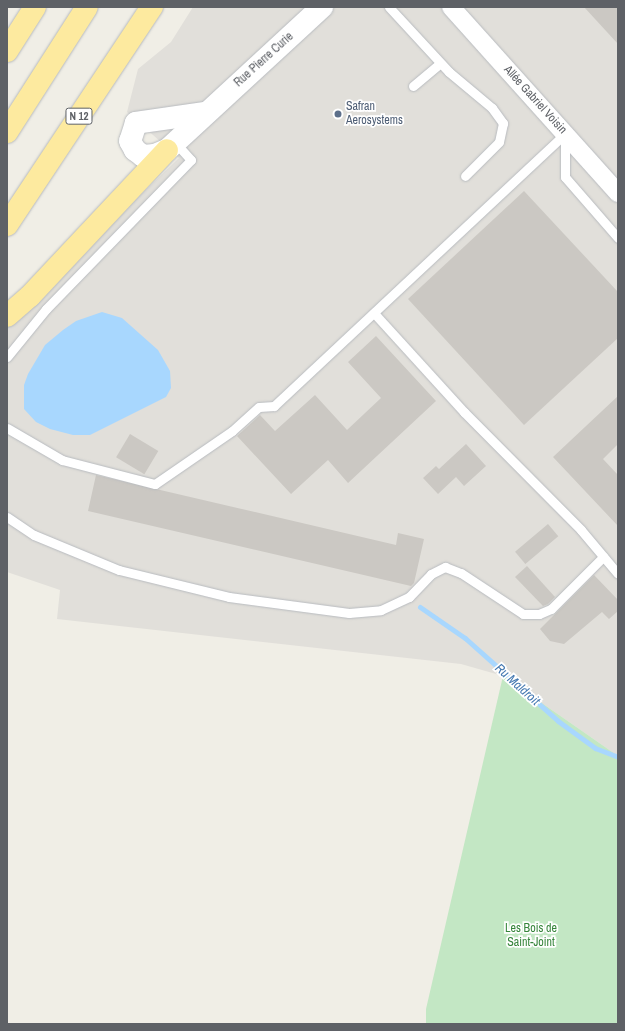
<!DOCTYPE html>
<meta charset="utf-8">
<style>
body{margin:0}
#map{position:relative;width:625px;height:1031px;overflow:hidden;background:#f0eee6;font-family:"Archivo Narrow",sans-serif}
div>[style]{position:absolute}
.industrial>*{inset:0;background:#e1dfda}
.green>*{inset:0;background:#c3e7c4}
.water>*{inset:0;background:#a8d7fe}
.stream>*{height:5px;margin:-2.5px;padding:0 2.5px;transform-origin:2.5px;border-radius:2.5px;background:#a8d7fe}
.building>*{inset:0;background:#cbc8c3;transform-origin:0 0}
.roads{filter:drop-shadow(0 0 1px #b8bbbf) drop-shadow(0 0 1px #b8bbbf)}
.service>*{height:9px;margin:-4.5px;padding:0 4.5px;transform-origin:4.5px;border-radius:4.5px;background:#fff}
.minor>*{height:18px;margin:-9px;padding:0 9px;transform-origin:9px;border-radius:9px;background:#fff}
.tertiary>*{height:22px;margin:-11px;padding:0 11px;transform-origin:11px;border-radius:11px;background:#fff}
.trunk>*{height:22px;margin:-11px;padding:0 11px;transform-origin:11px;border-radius:11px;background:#fdea9f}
.dots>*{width:11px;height:11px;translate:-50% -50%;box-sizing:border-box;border:2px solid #fff;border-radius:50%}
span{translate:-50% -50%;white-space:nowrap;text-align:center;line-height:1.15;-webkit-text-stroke:3.5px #fff;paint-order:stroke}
.shield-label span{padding:1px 3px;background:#fff;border:1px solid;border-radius:3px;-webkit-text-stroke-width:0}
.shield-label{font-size:11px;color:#5e6166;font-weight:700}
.street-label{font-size:12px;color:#5e6166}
.service-label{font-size:12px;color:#4e5e75}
.left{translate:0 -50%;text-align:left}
.park-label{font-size:12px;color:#36853b}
.water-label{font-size:13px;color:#4378b1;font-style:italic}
.frame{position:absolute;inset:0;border:8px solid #5e6166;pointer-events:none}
</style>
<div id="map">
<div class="industrial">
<i style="clip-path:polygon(193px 7px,618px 7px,618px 756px,503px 676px,461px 664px,57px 619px,60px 590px,7px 572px,7px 323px,179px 158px,127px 112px,138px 69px,171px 42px)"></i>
</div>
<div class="green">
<i style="clip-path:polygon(503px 676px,618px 756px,618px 1024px,426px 1024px,426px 1009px)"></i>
</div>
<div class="water">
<i style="clip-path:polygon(102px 312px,122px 318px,158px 350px,170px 371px,171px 388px,166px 397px,90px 435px,73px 435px,50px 429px,36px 422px,24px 409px,24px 385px,28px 374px,45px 345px,63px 330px,76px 321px)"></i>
</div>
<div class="stream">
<i style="left:420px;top:607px;width:55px;rotate:34.6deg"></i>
<i style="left:465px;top:638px;width:125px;rotate:41.7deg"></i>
<i style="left:558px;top:721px;width:46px;rotate:36.1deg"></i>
<i style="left:595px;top:748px;width:25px;rotate:21deg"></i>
</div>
<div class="building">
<i style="clip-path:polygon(584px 7px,618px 7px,618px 44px)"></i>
<i style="clip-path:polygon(524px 191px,618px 292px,618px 338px,524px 425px,408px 299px)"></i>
<i style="clip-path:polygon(376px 336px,436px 401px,348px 483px,328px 460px,291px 494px,237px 436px,260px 415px,275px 431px,315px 395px,347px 430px,381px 398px,348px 362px)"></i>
<i style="clip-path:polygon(618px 396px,618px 444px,603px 459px,618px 475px,618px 526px,553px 457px)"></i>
<i style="left:130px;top:434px;width:33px;height:27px;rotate:31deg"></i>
<i style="clip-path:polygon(466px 444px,486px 466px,464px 486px,456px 477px,438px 494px,423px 478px,436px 466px,439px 469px)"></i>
<i style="clip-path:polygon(96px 475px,396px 545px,398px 533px,424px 539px,414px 583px,411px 586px,88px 511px)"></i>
<i style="left:548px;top:524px;width:16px;height:43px;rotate:50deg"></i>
<i style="clip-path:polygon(527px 566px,555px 597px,548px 604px,543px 606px,515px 577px)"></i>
<i style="clip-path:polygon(594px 575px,618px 600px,618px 611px,609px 619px,602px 612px,564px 644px,550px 641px,540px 629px)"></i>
</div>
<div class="roads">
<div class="service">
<i style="left:389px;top:7px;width:88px;rotate:47.3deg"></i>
<i style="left:449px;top:72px;width:56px;rotate:39.9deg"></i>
<i style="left:492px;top:108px;width:19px;rotate:54deg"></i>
<i style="left:503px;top:123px;width:19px;rotate:102deg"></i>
<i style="left:499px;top:142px;width:48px;rotate:135deg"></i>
<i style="left:413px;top:86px;width:35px;rotate:-40deg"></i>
<i style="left:565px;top:135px;width:42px;rotate:90deg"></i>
<i style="left:565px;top:177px;width:81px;rotate:49deg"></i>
<i style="left:374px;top:313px;width:134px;rotate:47.7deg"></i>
<i style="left:464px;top:412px;width:166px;rotate:45.2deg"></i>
<i style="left:581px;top:530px;width:57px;rotate:49.9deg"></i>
<i style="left:7px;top:357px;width:62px;rotate:-50.9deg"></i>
<i style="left:46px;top:309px;width:208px;rotate:-45.8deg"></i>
<i style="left:191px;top:160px;width:24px;rotate:-132deg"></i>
<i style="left:7px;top:428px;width:64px;rotate:30.2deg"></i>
<i style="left:62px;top:460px;width:96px;rotate:14.5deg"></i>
<i style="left:155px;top:484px;width:93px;rotate:-34.5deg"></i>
<i style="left:232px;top:431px;width:36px;rotate:-42deg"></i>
<i style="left:259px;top:407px;width:15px;rotate:-4deg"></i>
<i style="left:274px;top:406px;width:398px;rotate:-43.1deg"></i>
<i style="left:7px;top:517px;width:32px;rotate:34deg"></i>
<i style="left:34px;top:535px;width:92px;rotate:22.4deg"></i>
<i style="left:119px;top:570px;width:113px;rotate:13.8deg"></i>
<i style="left:229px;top:597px;width:121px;rotate:7.6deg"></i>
<i style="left:349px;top:613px;width:32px;rotate:-5deg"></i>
<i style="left:381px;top:610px;width:31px;rotate:-25deg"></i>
<i style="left:409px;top:597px;width:32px;rotate:-46deg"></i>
<i style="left:431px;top:574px;width:16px;rotate:-27deg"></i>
<i style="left:445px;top:567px;width:17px;rotate:21deg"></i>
<i style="left:461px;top:573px;width:74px;rotate:33.5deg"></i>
<i style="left:523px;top:614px;width:16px"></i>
<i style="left:539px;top:614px;width:13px;rotate:-23deg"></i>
<i style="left:551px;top:609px;width:74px;rotate:-45deg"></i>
</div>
<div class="minor">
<i style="left:451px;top:7px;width:250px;rotate:48.1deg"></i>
</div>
<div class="tertiary">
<i style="left:205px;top:113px;width:70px;rotate:171.8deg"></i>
<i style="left:136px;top:123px;width:19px;rotate:108deg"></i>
<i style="left:130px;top:141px;width:10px;rotate:61deg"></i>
<i style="left:135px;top:150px;width:10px;rotate:37deg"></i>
<i style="left:143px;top:156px;width:12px;rotate:-5deg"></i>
<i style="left:155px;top:155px;width:13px;rotate:-23deg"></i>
<i style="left:167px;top:150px;width:211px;rotate:-42.7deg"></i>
</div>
<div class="trunk">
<i style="left:7px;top:51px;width:52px;rotate:-57.5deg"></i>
<i style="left:7px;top:132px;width:148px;rotate:-57.4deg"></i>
<i style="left:7px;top:225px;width:262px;rotate:-56.4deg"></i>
<i style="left:7px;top:316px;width:30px;rotate:-41deg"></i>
<i style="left:30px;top:296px;width:200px;rotate:-46.8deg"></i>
</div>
</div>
<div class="dots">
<i style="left:338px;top:114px;background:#5c6f8a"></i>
</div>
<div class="shield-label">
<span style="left:79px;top:116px">N 12</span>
</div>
<div class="street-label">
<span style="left:264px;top:60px;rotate:-42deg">Rue Pierre Curie</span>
<span style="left:535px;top:100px;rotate:48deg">Allée Gabriel Voisin</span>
</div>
<div class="service-label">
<span class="left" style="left:346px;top:114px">Safran<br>Aerosystems</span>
</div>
<div class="park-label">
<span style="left:531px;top:936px">Les Bois de<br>Saint-Joint</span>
</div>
<div class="water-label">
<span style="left:517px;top:685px;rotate:42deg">Ru Maldroit</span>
</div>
<div class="frame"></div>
</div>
